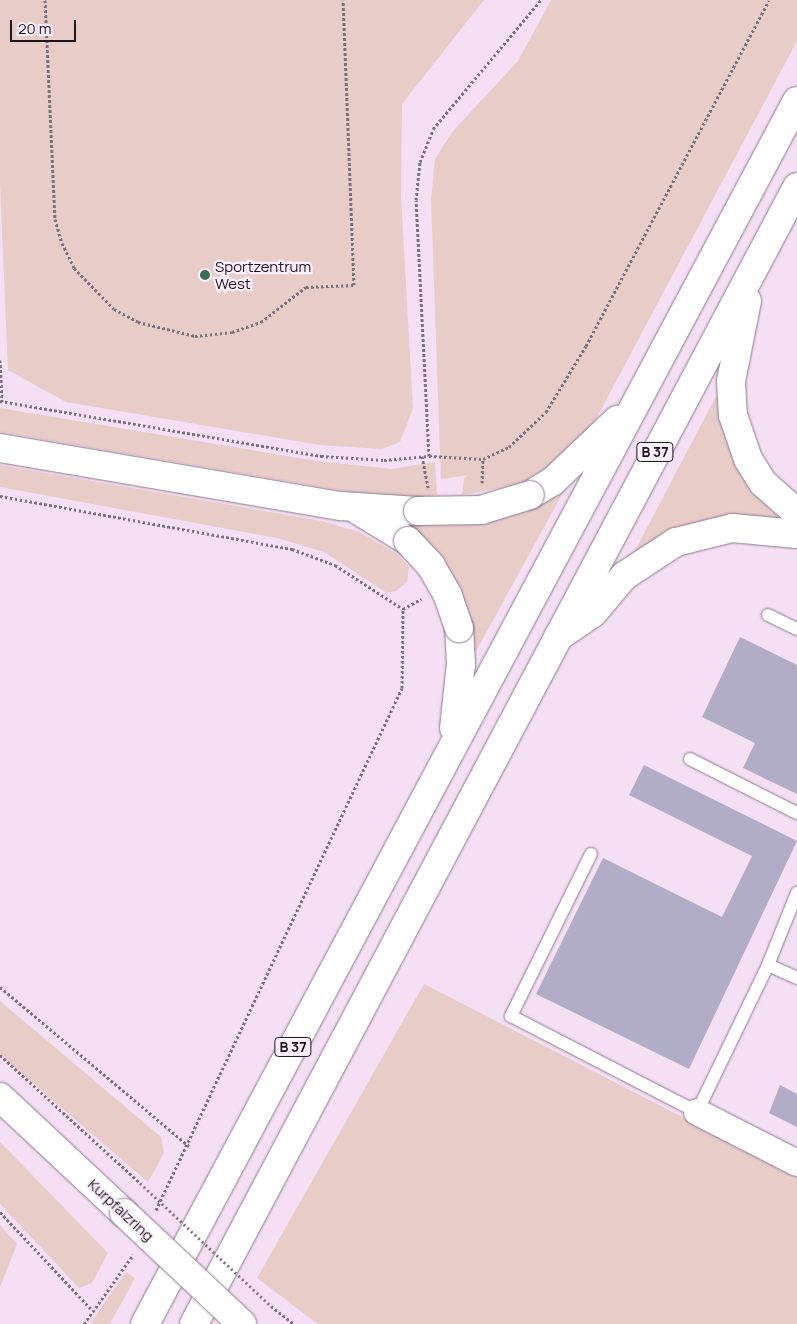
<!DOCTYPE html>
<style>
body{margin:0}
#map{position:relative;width:797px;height:1324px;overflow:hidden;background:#f4dff5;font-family:Manrope,sans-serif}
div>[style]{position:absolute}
.green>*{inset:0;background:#e7ccc8}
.building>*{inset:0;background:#b2adc7}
.path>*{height:3px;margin-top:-1.5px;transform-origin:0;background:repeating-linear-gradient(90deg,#7d707e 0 2.5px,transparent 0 5px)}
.roads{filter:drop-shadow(0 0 1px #8d798d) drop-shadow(0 0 1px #8d798d)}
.lane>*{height:12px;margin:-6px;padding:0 6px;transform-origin:6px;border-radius:6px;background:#fff}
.street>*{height:26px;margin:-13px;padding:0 13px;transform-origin:13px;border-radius:13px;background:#fff}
.secondary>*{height:28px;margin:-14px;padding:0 14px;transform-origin:14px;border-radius:14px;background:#fff}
.highway>*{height:28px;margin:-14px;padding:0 14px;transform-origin:14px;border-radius:14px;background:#fff}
.path-bridge>*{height:3px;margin-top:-1.5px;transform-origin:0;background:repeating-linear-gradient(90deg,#7d707e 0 2.5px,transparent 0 5px)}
.bridges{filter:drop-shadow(0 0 1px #8d798d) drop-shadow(0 0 1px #8d798d)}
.secondary-bridge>*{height:28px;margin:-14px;padding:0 14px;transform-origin:14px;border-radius:14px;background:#fff}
.highway-bridge>*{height:28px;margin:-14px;padding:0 14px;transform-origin:14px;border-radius:14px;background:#fff}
.dots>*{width:14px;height:14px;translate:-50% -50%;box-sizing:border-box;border:2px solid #fceffc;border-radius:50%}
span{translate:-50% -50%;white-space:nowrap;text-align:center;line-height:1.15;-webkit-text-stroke:4.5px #fceffc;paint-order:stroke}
.shield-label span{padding:1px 4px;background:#fceffc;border:1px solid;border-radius:4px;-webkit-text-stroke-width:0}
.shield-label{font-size:14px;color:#1b141c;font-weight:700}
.poi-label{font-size:15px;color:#1b141c}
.left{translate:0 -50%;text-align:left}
.street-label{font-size:15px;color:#1b141c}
.scale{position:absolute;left:10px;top:20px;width:66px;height:22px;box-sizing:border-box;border:2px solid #1b141c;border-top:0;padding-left:6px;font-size:15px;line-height:18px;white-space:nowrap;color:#1b141c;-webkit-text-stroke:4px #fceffc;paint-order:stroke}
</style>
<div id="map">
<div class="green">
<i style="clip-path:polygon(0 0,484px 0,402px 104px,401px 197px,413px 409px,400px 442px,382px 449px,320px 445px,66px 402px,8px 370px,0 184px)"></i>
<i style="clip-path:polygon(551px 0,797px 0,797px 41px,595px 421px,573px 448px,546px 469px,516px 485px,462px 495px,464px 478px,469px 475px,441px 479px,431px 200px,435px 159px,453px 131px,518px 61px)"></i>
<i style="clip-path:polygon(721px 387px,760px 498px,779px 517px,771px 525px,629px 562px)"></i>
<i style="clip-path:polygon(0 408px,317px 461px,392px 469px,435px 462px,437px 495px,407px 498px,345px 491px,0 432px)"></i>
<i style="clip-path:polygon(0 465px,322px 521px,359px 532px,397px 554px,409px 567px,407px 582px,396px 591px,387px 593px,324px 552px,277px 538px,0 487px)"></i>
<i style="clip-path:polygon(566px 487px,469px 664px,466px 629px,391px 520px)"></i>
<i style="clip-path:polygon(424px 984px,797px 1176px,797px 1324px,318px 1324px,257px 1278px)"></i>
<i style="clip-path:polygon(0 1001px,161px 1137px,164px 1153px,148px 1182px,0 1055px)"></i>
<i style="clip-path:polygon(0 1142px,108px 1253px,92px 1283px,79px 1288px,0 1204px)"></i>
<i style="clip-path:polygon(0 1225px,17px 1244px,0 1287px)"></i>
<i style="clip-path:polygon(126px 1272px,135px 1278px,110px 1324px,90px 1324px)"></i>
</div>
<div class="building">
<i style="clip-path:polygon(740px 637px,797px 665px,797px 794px,743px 768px,755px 743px,702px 717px)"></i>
<i style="clip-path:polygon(644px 765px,797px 841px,689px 1069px,536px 994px,603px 858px,722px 917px,752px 856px,629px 795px)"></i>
<i style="clip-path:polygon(780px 1085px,797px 1094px,797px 1127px,769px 1113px)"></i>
</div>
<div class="path">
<i style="left:45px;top:0;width:219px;rotate:87.4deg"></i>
<i style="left:55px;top:219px;width:25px;rotate:74deg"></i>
<i style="left:62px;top:243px;width:28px;rotate:64deg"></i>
<i style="left:74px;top:268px;width:57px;rotate:45.7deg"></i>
<i style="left:114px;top:309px;width:27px;rotate:28deg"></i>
<i style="left:138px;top:322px;width:59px;rotate:13.8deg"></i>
<i style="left:195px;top:336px;width:37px;rotate:-6deg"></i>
<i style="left:232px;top:332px;width:31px;rotate:-19deg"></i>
<i style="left:261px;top:322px;width:57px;rotate:-37.9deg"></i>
<i style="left:306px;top:287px;width:48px;rotate:-2.4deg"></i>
<i style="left:354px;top:285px;width:285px;rotate:-92.2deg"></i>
<i style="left:0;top:360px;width:41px;rotate:87.2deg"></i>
<i style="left:0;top:401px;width:326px;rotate:9.7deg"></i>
<i style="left:321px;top:456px;width:63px;rotate:3.6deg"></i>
<i style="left:384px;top:460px;width:45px;rotate:-5.1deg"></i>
<i style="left:429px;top:456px;width:256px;rotate:-92.9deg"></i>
<i style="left:416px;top:200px;width:38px;rotate:-84deg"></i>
<i style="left:420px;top:162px;width:35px;rotate:-68deg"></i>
<i style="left:433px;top:129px;width:168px;rotate:-50.1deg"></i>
<i style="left:422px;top:456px;width:32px;rotate:79deg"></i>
<i style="left:429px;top:456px;width:54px;rotate:3.2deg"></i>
<i style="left:483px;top:459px;width:29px;rotate:-25deg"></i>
<i style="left:509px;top:447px;width:51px;rotate:-43.4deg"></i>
<i style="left:546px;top:412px;width:77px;rotate:-58.8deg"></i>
<i style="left:586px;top:346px;width:391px;rotate:-62.1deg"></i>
<i style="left:482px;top:483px;width:24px;rotate:-88deg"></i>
<i style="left:0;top:496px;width:297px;rotate:10.3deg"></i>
<i style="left:292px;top:549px;width:46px;rotate:20.4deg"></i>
<i style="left:335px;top:565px;width:81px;rotate:32.9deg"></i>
<i style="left:0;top:987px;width:247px;rotate:40.1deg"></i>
<i style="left:0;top:1055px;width:190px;rotate:42.4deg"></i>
<i style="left:156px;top:1210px;width:577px;rotate:-64.77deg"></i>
<i style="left:402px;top:688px;width:79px;rotate:-89.3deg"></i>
<i style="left:403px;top:609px;width:21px;rotate:-29deg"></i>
<i style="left:0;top:1212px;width:134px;rotate:46.8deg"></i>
<i style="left:271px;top:1306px;width:29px;rotate:38deg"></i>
<i style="left:84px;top:1324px;width:85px;rotate:-54.6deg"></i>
</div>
<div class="roads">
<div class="lane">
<i style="left:768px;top:615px;width:32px;rotate:26deg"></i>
<i style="left:690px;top:759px;width:120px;rotate:26.8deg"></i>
<i style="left:591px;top:854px;width:181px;rotate:116.3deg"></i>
<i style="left:511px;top:1016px;width:209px;rotate:27.3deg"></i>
<i style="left:697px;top:1112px;width:163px;rotate:-64.2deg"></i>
<i style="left:768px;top:965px;width:32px;rotate:24deg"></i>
<i style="left:768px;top:965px;width:78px;rotate:-68.1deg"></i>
</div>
<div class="street">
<i style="left:697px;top:1112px;width:112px;rotate:27deg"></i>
</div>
<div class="secondary">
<i style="left:0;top:1097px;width:170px;rotate:43.1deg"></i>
</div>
<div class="highway">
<i style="left:747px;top:301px;width:82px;rotate:101.3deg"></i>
<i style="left:731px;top:381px;width:34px;rotate:87deg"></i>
<i style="left:733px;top:415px;width:46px;rotate:71.2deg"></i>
<i style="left:748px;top:459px;width:28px;rotate:58deg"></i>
<i style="left:763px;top:483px;width:45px;rotate:41.4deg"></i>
<i style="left:0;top:448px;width:346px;rotate:9.7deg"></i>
<i style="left:341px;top:506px;width:77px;rotate:3.7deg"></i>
<i style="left:530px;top:495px;width:26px;rotate:-31deg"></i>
<i style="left:552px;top:482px;width:90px;rotate:-43.6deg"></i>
<i style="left:359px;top:511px;width:57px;rotate:31.5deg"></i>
<i style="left:558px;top:637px;width:42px;rotate:-34.4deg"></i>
<i style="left:593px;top:613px;width:48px;rotate:-50deg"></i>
<i style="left:624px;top:576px;width:62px;rotate:-33.2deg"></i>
<i style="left:676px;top:542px;width:58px;rotate:-14deg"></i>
<i style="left:732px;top:528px;width:65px;rotate:5.3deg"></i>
<i style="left:454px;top:728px;width:64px;rotate:-83.8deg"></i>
<i style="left:461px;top:664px;width:36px;rotate:-93deg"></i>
<i style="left:145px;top:1324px;width:1386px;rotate:-61.94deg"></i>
<i style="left:194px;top:1324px;width:1287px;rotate:-62.06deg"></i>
</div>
</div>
<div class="path-bridge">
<i style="left:140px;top:1183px;width:180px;rotate:43.2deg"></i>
</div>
<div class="bridges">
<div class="secondary-bridge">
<i style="left:124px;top:1213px;width:162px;rotate:43.2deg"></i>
</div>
<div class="highway-bridge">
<i style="left:418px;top:511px;width:63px;rotate:-0.9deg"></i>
<i style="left:481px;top:510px;width:51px;rotate:-17deg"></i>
<i style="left:408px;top:541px;width:34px;rotate:47deg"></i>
<i style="left:431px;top:566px;width:34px;rotate:60deg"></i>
<i style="left:448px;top:596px;width:34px;rotate:71deg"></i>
</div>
</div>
<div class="dots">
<i style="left:205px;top:275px;background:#367059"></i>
</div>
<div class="shield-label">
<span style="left:655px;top:452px">B 37</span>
<span style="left:293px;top:1047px">B 37</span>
</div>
<div class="poi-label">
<span class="left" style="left:215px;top:275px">Sportzentrum<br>West</span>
</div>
<div class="street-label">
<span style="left:121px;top:1210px;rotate:43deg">Kurpfalzring</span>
</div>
<div class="scale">20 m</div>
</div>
